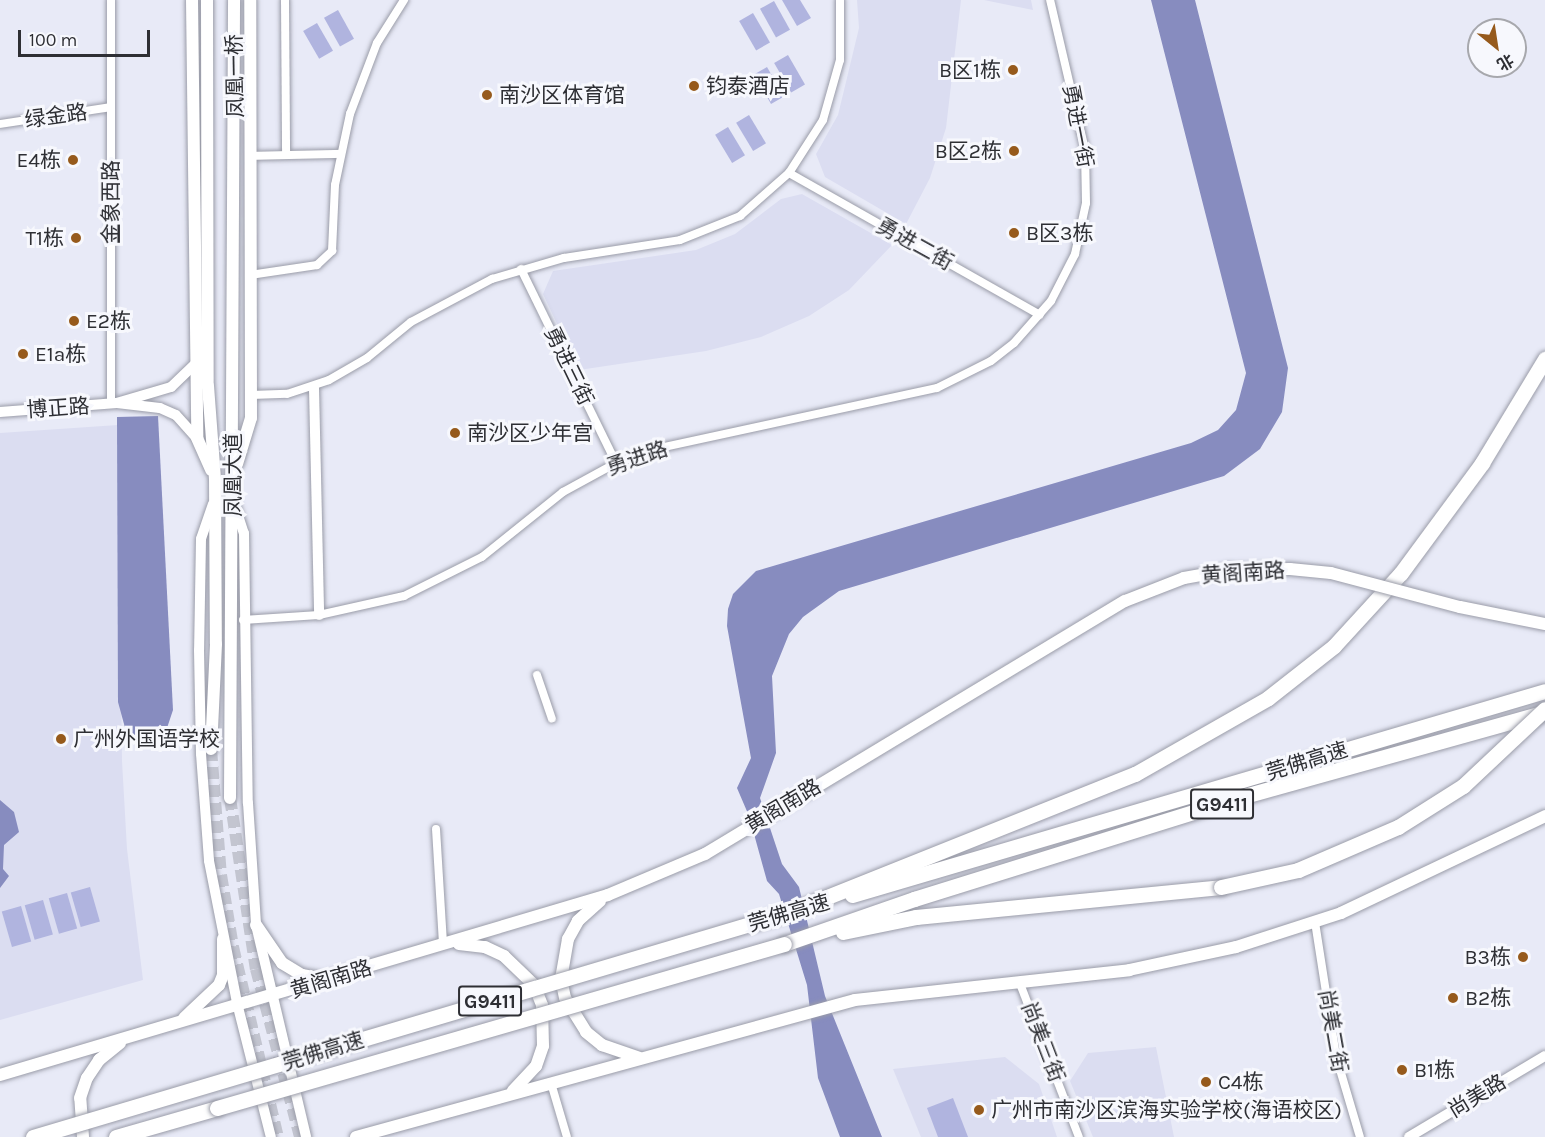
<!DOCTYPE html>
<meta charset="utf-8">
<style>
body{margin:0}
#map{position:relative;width:1545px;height:1137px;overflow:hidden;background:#e8eaf7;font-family:Karla,"Noto Sans SC",sans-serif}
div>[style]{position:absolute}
.built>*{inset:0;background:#dbddf1}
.green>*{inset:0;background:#b0b4df;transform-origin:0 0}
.water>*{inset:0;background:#878cbf}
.primary-tunnel>*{height:12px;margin-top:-6px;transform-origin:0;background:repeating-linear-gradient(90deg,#c3c5d0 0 12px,transparent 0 18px)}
.roads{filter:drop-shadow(0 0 2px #9a9ca8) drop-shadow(0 0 2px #9a9ca8)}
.street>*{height:8px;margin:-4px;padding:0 4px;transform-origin:4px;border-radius:4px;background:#fff}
.secondary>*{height:10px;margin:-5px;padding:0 5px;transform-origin:5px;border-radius:5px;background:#fff}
.primary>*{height:12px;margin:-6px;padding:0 6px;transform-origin:6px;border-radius:6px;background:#fff}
.highway>*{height:15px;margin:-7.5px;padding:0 7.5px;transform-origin:7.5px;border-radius:7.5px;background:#fff}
.bridges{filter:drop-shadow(0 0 2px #9a9ca8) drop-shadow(0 0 2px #9a9ca8)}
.primary-bridge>*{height:12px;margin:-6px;padding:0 6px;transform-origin:6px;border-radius:6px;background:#fff}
.highway-bridge>*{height:15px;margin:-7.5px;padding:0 7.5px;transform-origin:7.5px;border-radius:7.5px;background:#fff}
.dots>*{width:16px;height:16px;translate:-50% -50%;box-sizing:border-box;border:3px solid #f7f8fd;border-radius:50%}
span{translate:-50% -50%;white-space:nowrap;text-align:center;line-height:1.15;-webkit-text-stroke:6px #f7f8fd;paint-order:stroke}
.shield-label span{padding:2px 4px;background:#f7f8fd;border:2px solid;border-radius:4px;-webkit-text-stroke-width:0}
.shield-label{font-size:20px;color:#2e2f34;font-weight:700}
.poi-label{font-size:21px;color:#2e2f34}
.right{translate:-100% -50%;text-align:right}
.left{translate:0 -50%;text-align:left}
.street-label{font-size:21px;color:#2e2f34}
.north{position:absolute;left:1467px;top:18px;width:60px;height:60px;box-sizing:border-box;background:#f7f8fd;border:2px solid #a7a8ad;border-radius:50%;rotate:150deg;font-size:16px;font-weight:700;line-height:24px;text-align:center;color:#2e2f34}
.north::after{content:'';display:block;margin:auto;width:21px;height:27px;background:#965a1c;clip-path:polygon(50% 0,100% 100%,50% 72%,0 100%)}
.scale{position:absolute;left:18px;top:30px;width:132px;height:27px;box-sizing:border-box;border:3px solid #2e2f34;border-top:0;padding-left:8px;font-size:18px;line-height:21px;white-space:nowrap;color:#2e2f34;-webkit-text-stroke:4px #f7f8fd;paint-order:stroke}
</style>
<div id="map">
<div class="built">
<i style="clip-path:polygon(857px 0,961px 0,946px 128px,930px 178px,906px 224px,825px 177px,816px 154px,838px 115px,859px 28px)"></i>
<i style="clip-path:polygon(984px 0,1031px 0,1033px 10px)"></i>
<i style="clip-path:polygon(802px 194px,892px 245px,849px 290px,809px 316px,761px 337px,706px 351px,579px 370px,543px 294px,553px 271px,696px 250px,735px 234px,781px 199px)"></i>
<i style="clip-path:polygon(118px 425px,122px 761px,127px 849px,143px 980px,0 1020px,0 433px)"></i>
<i style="clip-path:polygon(1156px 1047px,1174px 1137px,1093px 1137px,1070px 1081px,1088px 1053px)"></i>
<i style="clip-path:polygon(1005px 1057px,1039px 1084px,1057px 1137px,921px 1137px,893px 1069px)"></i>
</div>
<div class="green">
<i style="clip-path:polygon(782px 0,800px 0,811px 18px,797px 26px)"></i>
<i style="left:774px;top:1px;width:33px;height:16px;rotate:61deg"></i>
<i style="left:338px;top:10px;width:33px;height:16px;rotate:61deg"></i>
<i style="left:753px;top:13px;width:34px;height:16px;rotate:60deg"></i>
<i style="left:317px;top:23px;width:32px;height:16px;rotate:60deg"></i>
<i style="left:788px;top:55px;width:34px;height:16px;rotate:60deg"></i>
<i style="left:767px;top:67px;width:34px;height:15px;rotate:60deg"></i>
<i style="left:749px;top:115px;width:33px;height:15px;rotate:59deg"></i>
<i style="left:728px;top:127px;width:33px;height:15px;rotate:59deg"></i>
<i style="left:90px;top:887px;width:36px;height:20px;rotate:74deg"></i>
<i style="left:67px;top:893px;width:37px;height:19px;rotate:74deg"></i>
<i style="left:43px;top:900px;width:36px;height:19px;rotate:74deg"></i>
<i style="left:21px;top:906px;width:37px;height:20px;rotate:74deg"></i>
<i style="clip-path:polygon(953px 1098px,968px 1137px,938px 1137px,927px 1108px)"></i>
</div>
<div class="water">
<i style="clip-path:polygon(1151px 0,1195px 0,1288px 368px,1282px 412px,1260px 449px,1224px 476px,839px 591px,803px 617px,789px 634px,772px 676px,776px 753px,760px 798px,782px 864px,799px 887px,825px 996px,882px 1137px,840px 1137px,818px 1078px,807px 985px,779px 894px,767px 881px,749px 816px,737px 788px,751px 758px,727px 626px,728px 609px,733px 594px,756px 571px,1191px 443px,1218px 430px,1236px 410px,1246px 373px)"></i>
<i style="clip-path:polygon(158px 416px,173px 710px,164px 737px,145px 743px,127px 735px,118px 702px,117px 417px)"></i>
<i style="clip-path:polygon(0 800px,14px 812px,19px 832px,4px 845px,3px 869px,9px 876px,0 888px)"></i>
</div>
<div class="primary-tunnel">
<i style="left:211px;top:749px;width:126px;rotate:85.5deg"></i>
<i style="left:221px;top:875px;width:73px;rotate:80.5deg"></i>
<i style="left:233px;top:947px;width:195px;rotate:76.7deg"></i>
<i style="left:230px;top:798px;width:173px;rotate:81.4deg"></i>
<i style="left:256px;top:969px;width:174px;rotate:75.3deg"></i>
</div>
<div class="roads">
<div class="street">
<i style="left:285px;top:0;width:155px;rotate:89.6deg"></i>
<i style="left:0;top:124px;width:112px;rotate:-8.7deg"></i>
<i style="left:250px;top:156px;width:91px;rotate:-1.3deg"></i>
<i style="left:789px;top:173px;width:288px;rotate:29.5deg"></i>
<i style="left:521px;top:269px;width:216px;rotate:63.9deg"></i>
<i style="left:250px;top:275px;width:68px;rotate:-8.5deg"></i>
<i style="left:317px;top:265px;width:21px;rotate:-43deg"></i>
<i style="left:332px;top:251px;width:66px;rotate:-87.4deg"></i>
<i style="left:335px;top:185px;width:73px;rotate:-78.1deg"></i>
<i style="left:350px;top:114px;width:76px;rotate:-69.2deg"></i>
<i style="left:377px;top:43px;width:51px;rotate:-57.9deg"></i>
<i style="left:251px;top:395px;width:36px;rotate:-2deg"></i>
<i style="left:287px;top:394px;width:44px;rotate:-18.4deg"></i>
<i style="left:329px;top:380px;width:44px;rotate:-30.1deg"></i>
<i style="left:367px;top:358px;width:57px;rotate:-39.3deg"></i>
<i style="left:411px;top:322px;width:92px;rotate:-28deg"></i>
<i style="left:492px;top:279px;width:75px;rotate:-16.3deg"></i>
<i style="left:564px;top:258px;width:117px;rotate:-8.8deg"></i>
<i style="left:680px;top:240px;width:65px;rotate:-21.8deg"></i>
<i style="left:740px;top:216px;width:65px;rotate:-41.3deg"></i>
<i style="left:789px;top:173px;width:63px;rotate:-57.3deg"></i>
<i style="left:823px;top:120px;width:62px;rotate:-74.2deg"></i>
<i style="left:840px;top:60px;width:60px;rotate:-90deg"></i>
<i style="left:111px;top:404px;width:404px;rotate:-90deg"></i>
<i style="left:243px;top:620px;width:76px;rotate:-3.8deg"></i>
<i style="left:319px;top:615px;width:87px;rotate:-12.6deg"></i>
<i style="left:404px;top:596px;width:87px;rotate:-26.6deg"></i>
<i style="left:482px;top:557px;width:104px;rotate:-38.7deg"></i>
<i style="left:563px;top:492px;width:60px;rotate:-28.7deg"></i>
<i style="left:616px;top:463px;width:51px;rotate:-18.4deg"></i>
<i style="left:664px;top:447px;width:279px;rotate:-12.2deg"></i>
<i style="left:937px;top:388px;width:60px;rotate:-26.6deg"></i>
<i style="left:991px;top:361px;width:29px;rotate:-38deg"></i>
<i style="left:1014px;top:343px;width:56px;rotate:-48.6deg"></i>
<i style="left:1051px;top:301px;width:53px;rotate:-62.9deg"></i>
<i style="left:1075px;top:254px;width:52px;rotate:-77.8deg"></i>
<i style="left:1086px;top:203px;width:53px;rotate:-91.1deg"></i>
<i style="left:1085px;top:150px;width:154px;rotate:-103.1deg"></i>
<i style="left:537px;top:675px;width:46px;rotate:71.2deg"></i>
<i style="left:436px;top:829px;width:116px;rotate:86.5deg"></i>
<i style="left:1315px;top:922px;width:136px;rotate:81.1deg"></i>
<i style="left:1336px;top:1056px;width:84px;rotate:73.5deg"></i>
<i style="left:1019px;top:981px;width:167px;rotate:69deg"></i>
<i style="left:551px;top:1083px;width:56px;rotate:73.5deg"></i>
</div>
<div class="secondary">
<i style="left:195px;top:364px;width:33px;rotate:136deg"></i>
<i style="left:171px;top:387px;width:56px;rotate:163.5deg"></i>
<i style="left:117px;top:403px;width:43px;rotate:6.6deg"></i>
<i style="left:160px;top:408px;width:17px;rotate:24deg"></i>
<i style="left:176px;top:415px;width:31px;rotate:48deg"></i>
<i style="left:314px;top:388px;width:227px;rotate:88.7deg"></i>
<i style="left:0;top:412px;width:117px;rotate:-4.4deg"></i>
<i style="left:233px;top:500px;width:35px;rotate:72deg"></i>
<i style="left:244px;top:533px;width:270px;rotate:89.2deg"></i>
<i style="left:248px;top:803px;width:122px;rotate:86.2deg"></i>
<i style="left:256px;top:925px;width:218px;rotate:76.7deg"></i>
<i style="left:213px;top:504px;width:37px;rotate:109deg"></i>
<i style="left:201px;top:539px;width:111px;rotate:91deg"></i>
<i style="left:199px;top:650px;width:104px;rotate:88.9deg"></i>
<i style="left:201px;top:754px;width:107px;rotate:85.7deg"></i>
<i style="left:209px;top:861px;width:149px;rotate:78.8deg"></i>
<i style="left:238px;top:1007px;width:134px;rotate:75.8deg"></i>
<i style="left:1409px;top:1137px;width:158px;rotate:-30.8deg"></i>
</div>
<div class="primary">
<i style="left:192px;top:0;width:438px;rotate:89.3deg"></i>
<i style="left:197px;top:438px;width:35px;rotate:66deg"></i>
<i style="left:207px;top:0;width:386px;rotate:89.9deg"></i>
<i style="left:208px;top:386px;width:93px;rotate:85.7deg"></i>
<i style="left:215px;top:479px;width:165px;rotate:89.7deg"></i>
<i style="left:216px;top:644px;width:105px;rotate:92.7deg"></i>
<i style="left:237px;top:464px;width:48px;rotate:-73.1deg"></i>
<i style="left:251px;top:418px;width:418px;rotate:-90.1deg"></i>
<i style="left:230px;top:798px;width:798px;rotate:-89.71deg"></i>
<i style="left:600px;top:901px;width:30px;rotate:138deg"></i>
<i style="left:578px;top:921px;width:21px;rotate:119deg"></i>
<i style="left:568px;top:939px;width:41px;rotate:99.9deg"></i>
<i style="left:561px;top:979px;width:19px;rotate:78deg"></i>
<i style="left:565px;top:998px;width:40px;rotate:58deg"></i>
<i style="left:586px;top:1032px;width:21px;rotate:39deg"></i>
<i style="left:602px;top:1045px;width:39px;rotate:19deg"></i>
<i style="left:256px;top:925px;width:46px;rotate:55.6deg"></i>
<i style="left:282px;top:963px;width:23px;rotate:31deg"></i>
<i style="left:302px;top:975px;width:22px;rotate:10deg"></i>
<i style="left:459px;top:944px;width:26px;rotate:7deg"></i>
<i style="left:485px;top:947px;width:21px;rotate:25deg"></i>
<i style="left:504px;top:956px;width:42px;rotate:44deg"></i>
<i style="left:534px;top:985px;width:22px;rotate:68deg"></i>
<i style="left:542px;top:1005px;width:41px;rotate:88.6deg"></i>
<i style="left:543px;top:1046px;width:21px;rotate:109deg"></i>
<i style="left:536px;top:1066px;width:34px;rotate:133deg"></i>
<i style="left:184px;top:1018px;width:48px;rotate:-43.3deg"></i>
<i style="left:219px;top:985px;width:11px;rotate:-68deg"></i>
<i style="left:223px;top:975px;width:36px;rotate:-90deg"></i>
<i style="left:0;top:1075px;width:634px;rotate:-16.49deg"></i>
<i style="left:608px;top:895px;width:105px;rotate:-22.9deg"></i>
<i style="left:705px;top:854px;width:490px;rotate:-31.1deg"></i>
<i style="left:1125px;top:601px;width:63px;rotate:-21.3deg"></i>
<i style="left:1184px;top:578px;width:46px;rotate:-10.1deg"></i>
<i style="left:83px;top:1137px;width:39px;rotate:-94deg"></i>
<i style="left:80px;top:1098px;width:21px;rotate:-71deg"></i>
<i style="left:87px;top:1078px;width:22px;rotate:-56deg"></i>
<i style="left:99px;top:1060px;width:27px;rotate:-39deg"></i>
<i style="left:356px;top:1137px;width:517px;rotate:-15.35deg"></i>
<i style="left:855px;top:1000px;width:276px;rotate:-6.2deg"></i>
<i style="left:1129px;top:970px;width:109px;rotate:-12.1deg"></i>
<i style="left:1236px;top:947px;width:110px;rotate:-17.9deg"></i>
<i style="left:1341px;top:913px;width:226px;rotate:-25.4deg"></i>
</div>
<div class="highway">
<i style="left:852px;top:895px;width:722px;rotate:-16.4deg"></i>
<i style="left:787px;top:913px;width:375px;rotate:-21.8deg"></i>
<i style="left:1135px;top:774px;width:153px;rotate:-29.7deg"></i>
<i style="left:1268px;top:698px;width:84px;rotate:-38.2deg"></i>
<i style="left:1334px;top:646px;width:99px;rotate:-47.5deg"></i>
<i style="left:1401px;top:573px;width:137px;rotate:-53.6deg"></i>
<i style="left:1482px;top:463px;width:122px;rotate:-58.8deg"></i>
<i style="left:843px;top:932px;width:75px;rotate:-11.6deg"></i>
<i style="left:916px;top:917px;width:306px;rotate:-5.6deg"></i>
<i style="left:784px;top:944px;width:138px;rotate:-19.1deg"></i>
<i style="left:914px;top:899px;width:350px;rotate:-17.3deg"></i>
<i style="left:1248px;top:795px;width:308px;rotate:-15.6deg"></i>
<i style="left:116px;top:1137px;width:105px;rotate:-16deg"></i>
</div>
</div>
<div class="bridges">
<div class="primary-bridge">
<i style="left:1229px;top:570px;width:61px;rotate:-0.9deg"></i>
<i style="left:1290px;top:569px;width:41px;rotate:5.6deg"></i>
<i style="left:1331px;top:573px;width:133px;rotate:14.8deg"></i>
<i style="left:1460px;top:607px;width:87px;rotate:11.3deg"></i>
</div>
<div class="highway-bridge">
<i style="left:1221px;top:887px;width:79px;rotate:-12.4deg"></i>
<i style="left:1298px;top:870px;width:109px;rotate:-23.3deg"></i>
<i style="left:1398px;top:827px;width:77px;rotate:-32.2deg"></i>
<i style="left:1463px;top:786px;width:112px;rotate:-43.2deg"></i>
<i style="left:217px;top:1108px;width:590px;rotate:-16.13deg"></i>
<i style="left:33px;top:1137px;width:787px;rotate:-16.55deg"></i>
</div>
</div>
<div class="dots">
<i style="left:1013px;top:70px;background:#965a1c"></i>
<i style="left:694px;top:86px;background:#965a1c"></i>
<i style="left:487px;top:95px;background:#965a1c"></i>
<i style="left:1014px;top:151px;background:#965a1c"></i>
<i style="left:73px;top:160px;background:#965a1c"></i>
<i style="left:1014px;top:233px;background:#965a1c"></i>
<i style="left:76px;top:238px;background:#965a1c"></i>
<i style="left:74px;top:321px;background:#965a1c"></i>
<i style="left:23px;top:354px;background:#965a1c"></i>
<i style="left:455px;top:433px;background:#965a1c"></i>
<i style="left:61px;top:739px;background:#965a1c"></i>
<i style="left:1523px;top:957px;background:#965a1c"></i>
<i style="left:1453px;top:998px;background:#965a1c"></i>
<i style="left:1402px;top:1070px;background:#965a1c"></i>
<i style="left:1206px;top:1082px;background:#965a1c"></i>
<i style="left:979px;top:1110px;background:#965a1c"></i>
</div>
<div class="shield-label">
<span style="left:1222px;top:804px">G9411</span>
<span style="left:490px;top:1001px">G9411</span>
</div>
<div class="poi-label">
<span class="right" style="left:1001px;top:70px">B区1栋</span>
<span class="left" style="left:706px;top:86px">钧泰酒店</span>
<span class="left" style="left:499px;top:95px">南沙区体育馆</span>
<span class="right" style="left:1002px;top:151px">B区2栋</span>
<span class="right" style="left:61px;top:160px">E4栋</span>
<span class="left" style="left:1026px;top:233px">B区3栋</span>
<span class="right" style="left:64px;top:238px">T1栋</span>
<span class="left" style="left:86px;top:321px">E2栋</span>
<span class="left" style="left:35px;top:354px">E1a栋</span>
<span class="left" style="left:467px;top:433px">南沙区少年宫</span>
<span class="left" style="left:73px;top:739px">广州外国语学校</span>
<span class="right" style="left:1511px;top:957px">B3栋</span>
<span class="left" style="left:1465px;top:998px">B2栋</span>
<span class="left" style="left:1414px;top:1070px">B1栋</span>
<span class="left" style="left:1218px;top:1082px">C4栋</span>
<span class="left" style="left:991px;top:1110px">广州市南沙区滨海实验学校(海语校区)</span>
</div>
<div class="street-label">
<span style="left:235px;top:76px;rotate:-91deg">凤凰一桥</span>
<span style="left:56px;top:116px;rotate:-8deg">绿金路</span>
<span style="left:1078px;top:126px;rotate:79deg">勇进一街</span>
<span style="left:111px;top:202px;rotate:-90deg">金象西路</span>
<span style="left:915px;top:244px;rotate:29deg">勇进二街</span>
<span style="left:569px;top:366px;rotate:64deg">勇进三街</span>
<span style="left:58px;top:408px;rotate:-4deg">博正路</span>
<span style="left:637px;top:458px;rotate:-19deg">勇进路</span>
<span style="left:233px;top:475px;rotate:-90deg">凤凰大道</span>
<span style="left:1243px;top:573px;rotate:-4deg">黄阁南路</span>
<span style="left:1307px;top:761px;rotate:-17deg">莞佛高速</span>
<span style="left:783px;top:806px;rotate:-31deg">黄阁南路</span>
<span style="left:789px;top:913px;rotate:-16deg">莞佛高速</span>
<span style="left:331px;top:979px;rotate:-17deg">黄阁南路</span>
<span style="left:1333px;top:1031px;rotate:80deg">尚美二街</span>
<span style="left:1043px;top:1042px;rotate:69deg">尚美三街</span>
<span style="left:323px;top:1051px;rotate:-17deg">莞佛高速</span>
<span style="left:1477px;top:1096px;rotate:-31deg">尚美路</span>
</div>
<div class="north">北</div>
<div class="scale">100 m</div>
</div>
